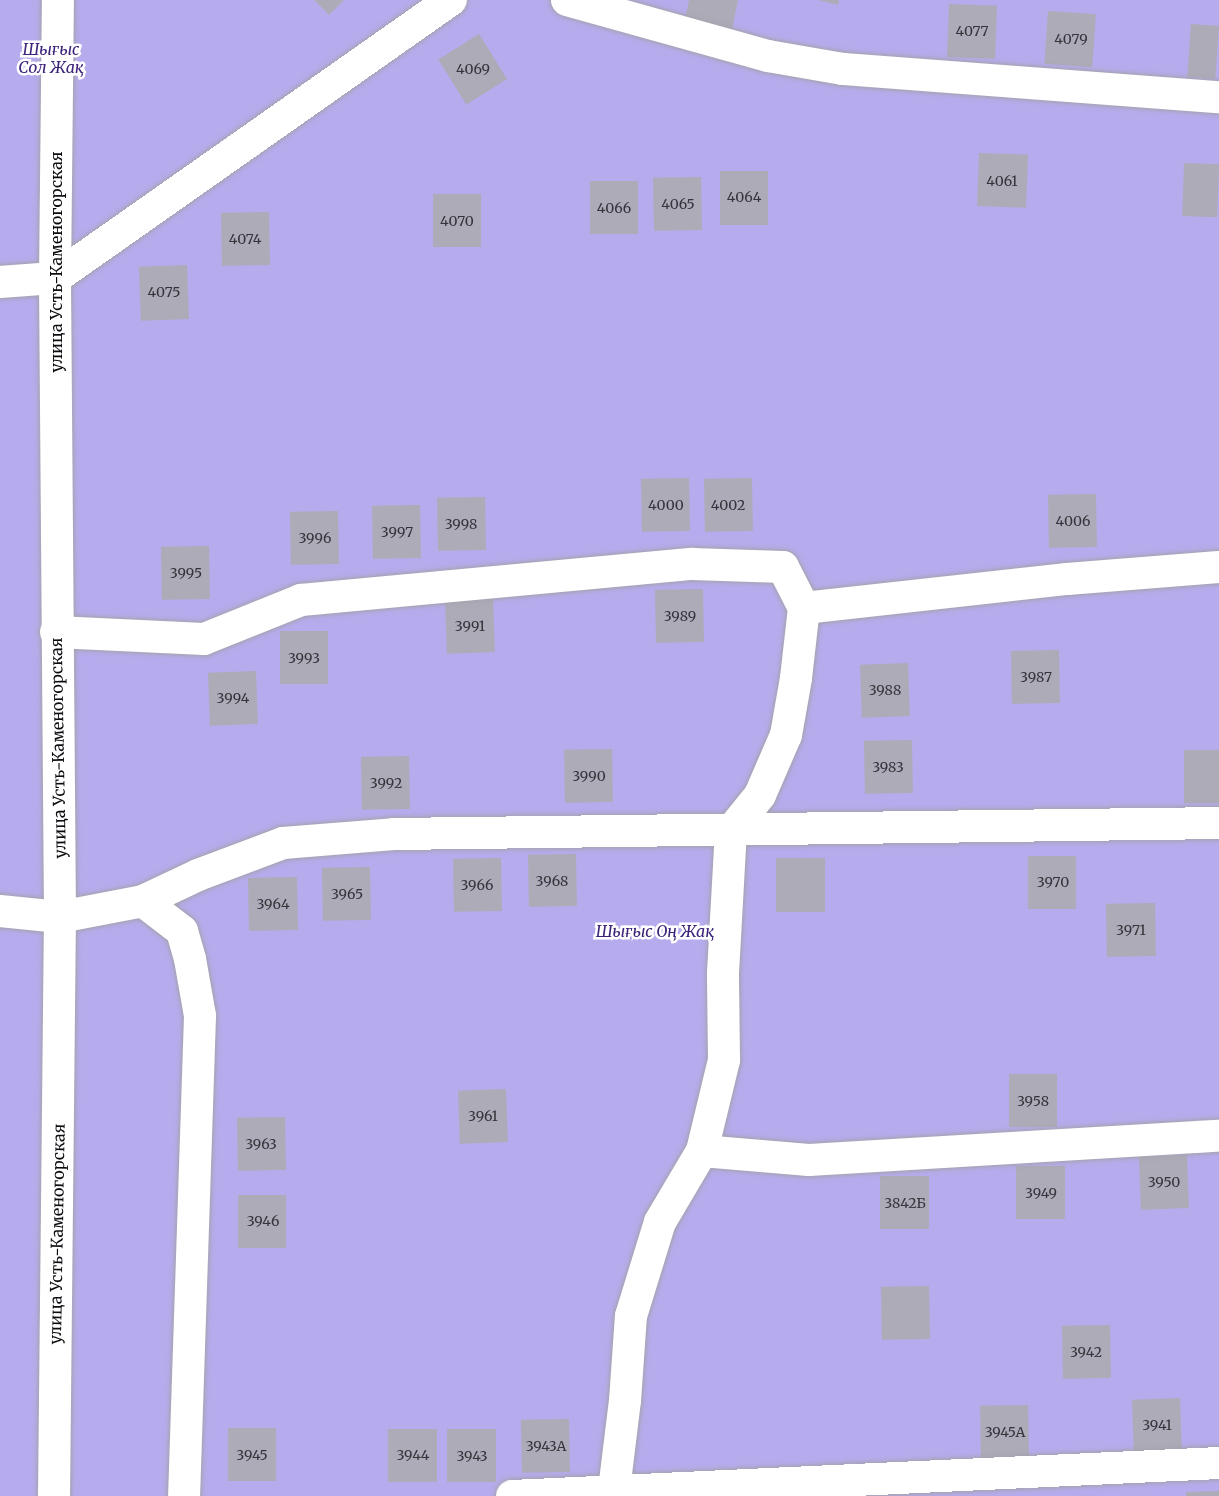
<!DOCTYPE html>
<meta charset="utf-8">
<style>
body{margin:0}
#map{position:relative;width:1219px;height:1496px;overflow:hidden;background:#e7e6f3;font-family:Merriweather,serif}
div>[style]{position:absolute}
.green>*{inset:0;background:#b6aced;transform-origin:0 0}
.building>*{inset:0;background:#adabb7;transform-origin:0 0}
.roads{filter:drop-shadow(0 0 2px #a4a3ae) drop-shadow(0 0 2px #a4a3ae)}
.minor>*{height:32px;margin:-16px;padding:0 16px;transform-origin:16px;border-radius:16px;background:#fff}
span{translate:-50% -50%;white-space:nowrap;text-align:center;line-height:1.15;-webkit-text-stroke:5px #fff;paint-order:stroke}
.number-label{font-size:14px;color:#34343a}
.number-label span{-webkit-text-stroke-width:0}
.park-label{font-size:16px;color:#3d2379;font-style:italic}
.street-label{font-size:16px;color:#0c0c10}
</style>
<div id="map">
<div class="green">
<i style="left:0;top:0;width:1219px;height:1496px"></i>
</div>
<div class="building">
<i style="clip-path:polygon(314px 0,344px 0,329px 15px)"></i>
<i style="clip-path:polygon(689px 0,738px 0,732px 30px,685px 20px)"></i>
<i style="clip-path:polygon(818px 0,839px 0,838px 5px)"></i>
<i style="left:949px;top:4px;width:48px;height:53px;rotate:2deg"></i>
<i style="left:1048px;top:11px;width:48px;height:53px;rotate:4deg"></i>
<i style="left:1191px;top:24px;width:28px;height:53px;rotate:4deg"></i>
<i style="left:479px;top:34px;width:53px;height:48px;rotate:58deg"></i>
<i style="left:979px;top:153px;width:49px;height:53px;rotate:2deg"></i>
<i style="left:1184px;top:163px;width:35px;height:53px;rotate:2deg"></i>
<i style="left:720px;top:171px;width:48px;height:54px"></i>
<i style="left:701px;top:177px;width:53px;height:48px;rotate:89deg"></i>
<i style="left:638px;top:181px;width:53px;height:48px;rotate:90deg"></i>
<i style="left:433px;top:194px;width:48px;height:53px"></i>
<i style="left:269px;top:212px;width:53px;height:48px;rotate:89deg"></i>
<i style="left:187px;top:265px;width:54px;height:48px;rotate:88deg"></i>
<i style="left:689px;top:478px;width:53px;height:48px;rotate:89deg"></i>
<i style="left:752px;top:478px;width:53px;height:48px;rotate:89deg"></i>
<i style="left:1096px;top:494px;width:53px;height:48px;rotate:89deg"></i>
<i style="left:485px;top:497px;width:53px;height:48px;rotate:89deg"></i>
<i style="left:420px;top:505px;width:53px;height:48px;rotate:89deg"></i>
<i style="left:338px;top:511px;width:53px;height:48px;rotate:89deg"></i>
<i style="left:209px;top:546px;width:53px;height:48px;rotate:89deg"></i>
<i style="left:703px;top:589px;width:53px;height:48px;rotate:89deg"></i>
<i style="left:493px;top:599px;width:53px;height:48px;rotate:88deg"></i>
<i style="left:328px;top:631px;width:53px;height:48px;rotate:90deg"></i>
<i style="left:1059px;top:650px;width:53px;height:48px;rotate:89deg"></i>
<i style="left:908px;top:663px;width:53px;height:48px;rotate:88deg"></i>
<i style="left:256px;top:671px;width:53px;height:48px;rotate:88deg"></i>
<i style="left:912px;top:740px;width:53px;height:48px;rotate:89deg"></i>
<i style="left:612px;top:749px;width:53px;height:48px;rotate:89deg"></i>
<i style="left:1219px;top:750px;width:53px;height:35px;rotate:90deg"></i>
<i style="left:409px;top:756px;width:53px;height:48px;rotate:89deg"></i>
<i style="left:576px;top:854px;width:52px;height:48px;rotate:89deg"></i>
<i style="left:1028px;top:856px;width:48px;height:53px"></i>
<i style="left:501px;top:858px;width:53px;height:48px;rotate:89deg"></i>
<i style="left:776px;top:858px;width:49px;height:54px"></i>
<i style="left:370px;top:867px;width:53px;height:48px;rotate:89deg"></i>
<i style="left:297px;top:877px;width:53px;height:49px;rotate:89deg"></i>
<i style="left:1155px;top:903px;width:53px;height:49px;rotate:89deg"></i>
<i style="left:1057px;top:1074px;width:53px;height:48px;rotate:90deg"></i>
<i style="left:506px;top:1089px;width:53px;height:48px;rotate:88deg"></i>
<i style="left:285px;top:1117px;width:53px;height:48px;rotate:89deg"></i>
<i style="left:1187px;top:1155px;width:53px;height:48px;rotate:88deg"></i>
<i style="left:1016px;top:1166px;width:49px;height:53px"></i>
<i style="left:929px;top:1176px;width:53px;height:49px;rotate:90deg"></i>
<i style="left:238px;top:1195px;width:48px;height:53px"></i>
<i style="left:929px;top:1286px;width:53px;height:48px;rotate:89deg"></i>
<i style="left:1110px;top:1325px;width:53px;height:48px;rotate:89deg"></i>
<i style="left:1180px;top:1398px;width:52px;height:48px;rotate:88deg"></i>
<i style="left:1028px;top:1405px;width:53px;height:48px;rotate:89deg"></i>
<i style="left:569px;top:1419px;width:53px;height:48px;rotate:89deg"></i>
<i style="left:276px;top:1428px;width:53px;height:48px;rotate:90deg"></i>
<i style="left:388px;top:1429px;width:49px;height:53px"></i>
<i style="left:496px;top:1429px;width:53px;height:49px;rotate:90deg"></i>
<i style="clip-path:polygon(1219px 1491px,1219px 1496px,1186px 1496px,1186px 1492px)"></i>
</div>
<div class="roads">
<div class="minor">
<i style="left:567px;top:0;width:209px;rotate:15.6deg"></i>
<i style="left:768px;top:56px;width:76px;rotate:9.8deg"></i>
<i style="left:843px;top:69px;width:377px;rotate:4.3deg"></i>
<i style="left:0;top:282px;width:55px;rotate:-4.2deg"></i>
<i style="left:55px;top:278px;width:484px;rotate:-35.1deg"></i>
<i style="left:56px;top:632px;width:148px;rotate:2.7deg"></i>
<i style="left:204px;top:639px;width:105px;rotate:-21.9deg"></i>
<i style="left:301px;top:600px;width:393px;rotate:-5.3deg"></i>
<i style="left:692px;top:564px;width:91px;rotate:1.9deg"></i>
<i style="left:783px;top:567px;width:46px;rotate:62.9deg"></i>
<i style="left:143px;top:901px;width:49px;rotate:37.6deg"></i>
<i style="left:182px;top:931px;width:29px;rotate:74deg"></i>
<i style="left:190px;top:959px;width:58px;rotate:80deg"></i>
<i style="left:200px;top:1016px;width:480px;rotate:91.9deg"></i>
<i style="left:0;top:911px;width:60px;rotate:5.7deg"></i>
<i style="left:60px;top:917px;width:85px;rotate:-10.9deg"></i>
<i style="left:143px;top:901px;width:61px;rotate:-25.3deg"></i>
<i style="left:198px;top:875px;width:91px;rotate:-20.6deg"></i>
<i style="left:283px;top:843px;width:111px;rotate:-4.6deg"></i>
<i style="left:394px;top:834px;width:825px;rotate:-0.76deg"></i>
<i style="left:702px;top:1151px;width:107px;rotate:4.8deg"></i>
<i style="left:809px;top:1160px;width:411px;rotate:-3.4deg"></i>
<i style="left:614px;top:1490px;width:90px;rotate:-83deg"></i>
<i style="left:625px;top:1401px;width:85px;rotate:-86deg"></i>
<i style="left:631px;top:1316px;width:98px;rotate:-72.9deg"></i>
<i style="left:660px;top:1222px;width:82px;rotate:-59.4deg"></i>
<i style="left:702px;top:1151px;width:94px;rotate:-76.4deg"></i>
<i style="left:724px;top:1060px;width:87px;rotate:-90.7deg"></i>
<i style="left:723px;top:973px;width:142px;rotate:-86.8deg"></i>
<i style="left:731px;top:831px;width:46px;rotate:-51.1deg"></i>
<i style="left:760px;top:795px;width:65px;rotate:-66.6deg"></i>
<i style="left:786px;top:735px;width:58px;rotate:-80deg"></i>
<i style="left:796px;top:678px;width:70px;rotate:-83.5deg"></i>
<i style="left:804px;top:608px;width:265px;rotate:-6.3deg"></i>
<i style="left:1067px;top:579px;width:152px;rotate:-4.5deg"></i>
<i style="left:54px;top:1496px;width:579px;rotate:-89.41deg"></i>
<i style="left:60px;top:917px;width:639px;rotate:-90.45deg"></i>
<i style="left:55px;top:278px;width:278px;rotate:-89.4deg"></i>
<i style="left:512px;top:1496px;width:708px;rotate:-2.67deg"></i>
</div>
</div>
<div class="number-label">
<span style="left:972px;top:31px">4077</span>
<span style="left:1071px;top:39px">4079</span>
<span style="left:473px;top:69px">4069</span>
<span style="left:1002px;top:181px">4061</span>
<span style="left:744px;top:197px">4064</span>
<span style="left:678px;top:204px">4065</span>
<span style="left:614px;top:208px">4066</span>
<span style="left:457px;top:221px">4070</span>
<span style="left:245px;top:239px">4074</span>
<span style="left:164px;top:292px">4075</span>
<span style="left:666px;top:505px">4000</span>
<span style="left:728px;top:505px">4002</span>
<span style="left:1073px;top:521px">4006</span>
<span style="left:461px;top:524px">3998</span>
<span style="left:397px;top:532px">3997</span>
<span style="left:315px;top:538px">3996</span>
<span style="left:186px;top:573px">3995</span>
<span style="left:680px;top:616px">3989</span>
<span style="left:470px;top:626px">3991</span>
<span style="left:304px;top:658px">3993</span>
<span style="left:1036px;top:677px">3987</span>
<span style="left:885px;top:690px">3988</span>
<span style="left:233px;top:698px">3994</span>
<span style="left:888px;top:767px">3983</span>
<span style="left:589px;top:776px">3990</span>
<span style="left:386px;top:783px">3992</span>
<span style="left:552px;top:881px">3968</span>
<span style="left:1053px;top:882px">3970</span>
<span style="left:477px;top:885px">3966</span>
<span style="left:347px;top:894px">3965</span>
<span style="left:273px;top:904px">3964</span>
<span style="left:1131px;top:930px">3971</span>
<span style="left:1033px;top:1101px">3958</span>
<span style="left:483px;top:1116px">3961</span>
<span style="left:261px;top:1144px">3963</span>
<span style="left:1164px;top:1182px">3950</span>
<span style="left:1041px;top:1193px">3949</span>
<span style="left:905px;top:1203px">3842Б</span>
<span style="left:263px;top:1221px">3946</span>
<span style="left:1086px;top:1352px">3942</span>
<span style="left:1157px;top:1425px">3941</span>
<span style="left:1005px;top:1432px">3945А</span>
<span style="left:546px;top:1446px">3943А</span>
<span style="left:252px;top:1455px">3945</span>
<span style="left:413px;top:1455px">3944</span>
<span style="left:472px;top:1456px">3943</span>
</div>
<div class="park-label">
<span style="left:51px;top:58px">Шығыс<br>Сол Жақ</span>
<span style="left:655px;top:931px">Шығыс Оң Жақ</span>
</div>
<div class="street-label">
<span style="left:56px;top:262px;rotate:-90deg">улица Усть-Каменогорская</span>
<span style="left:58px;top:748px;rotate:-91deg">улица Усть-Каменогорская</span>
<span style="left:57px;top:1234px;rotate:-89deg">улица Усть-Каменогорская</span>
</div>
</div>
